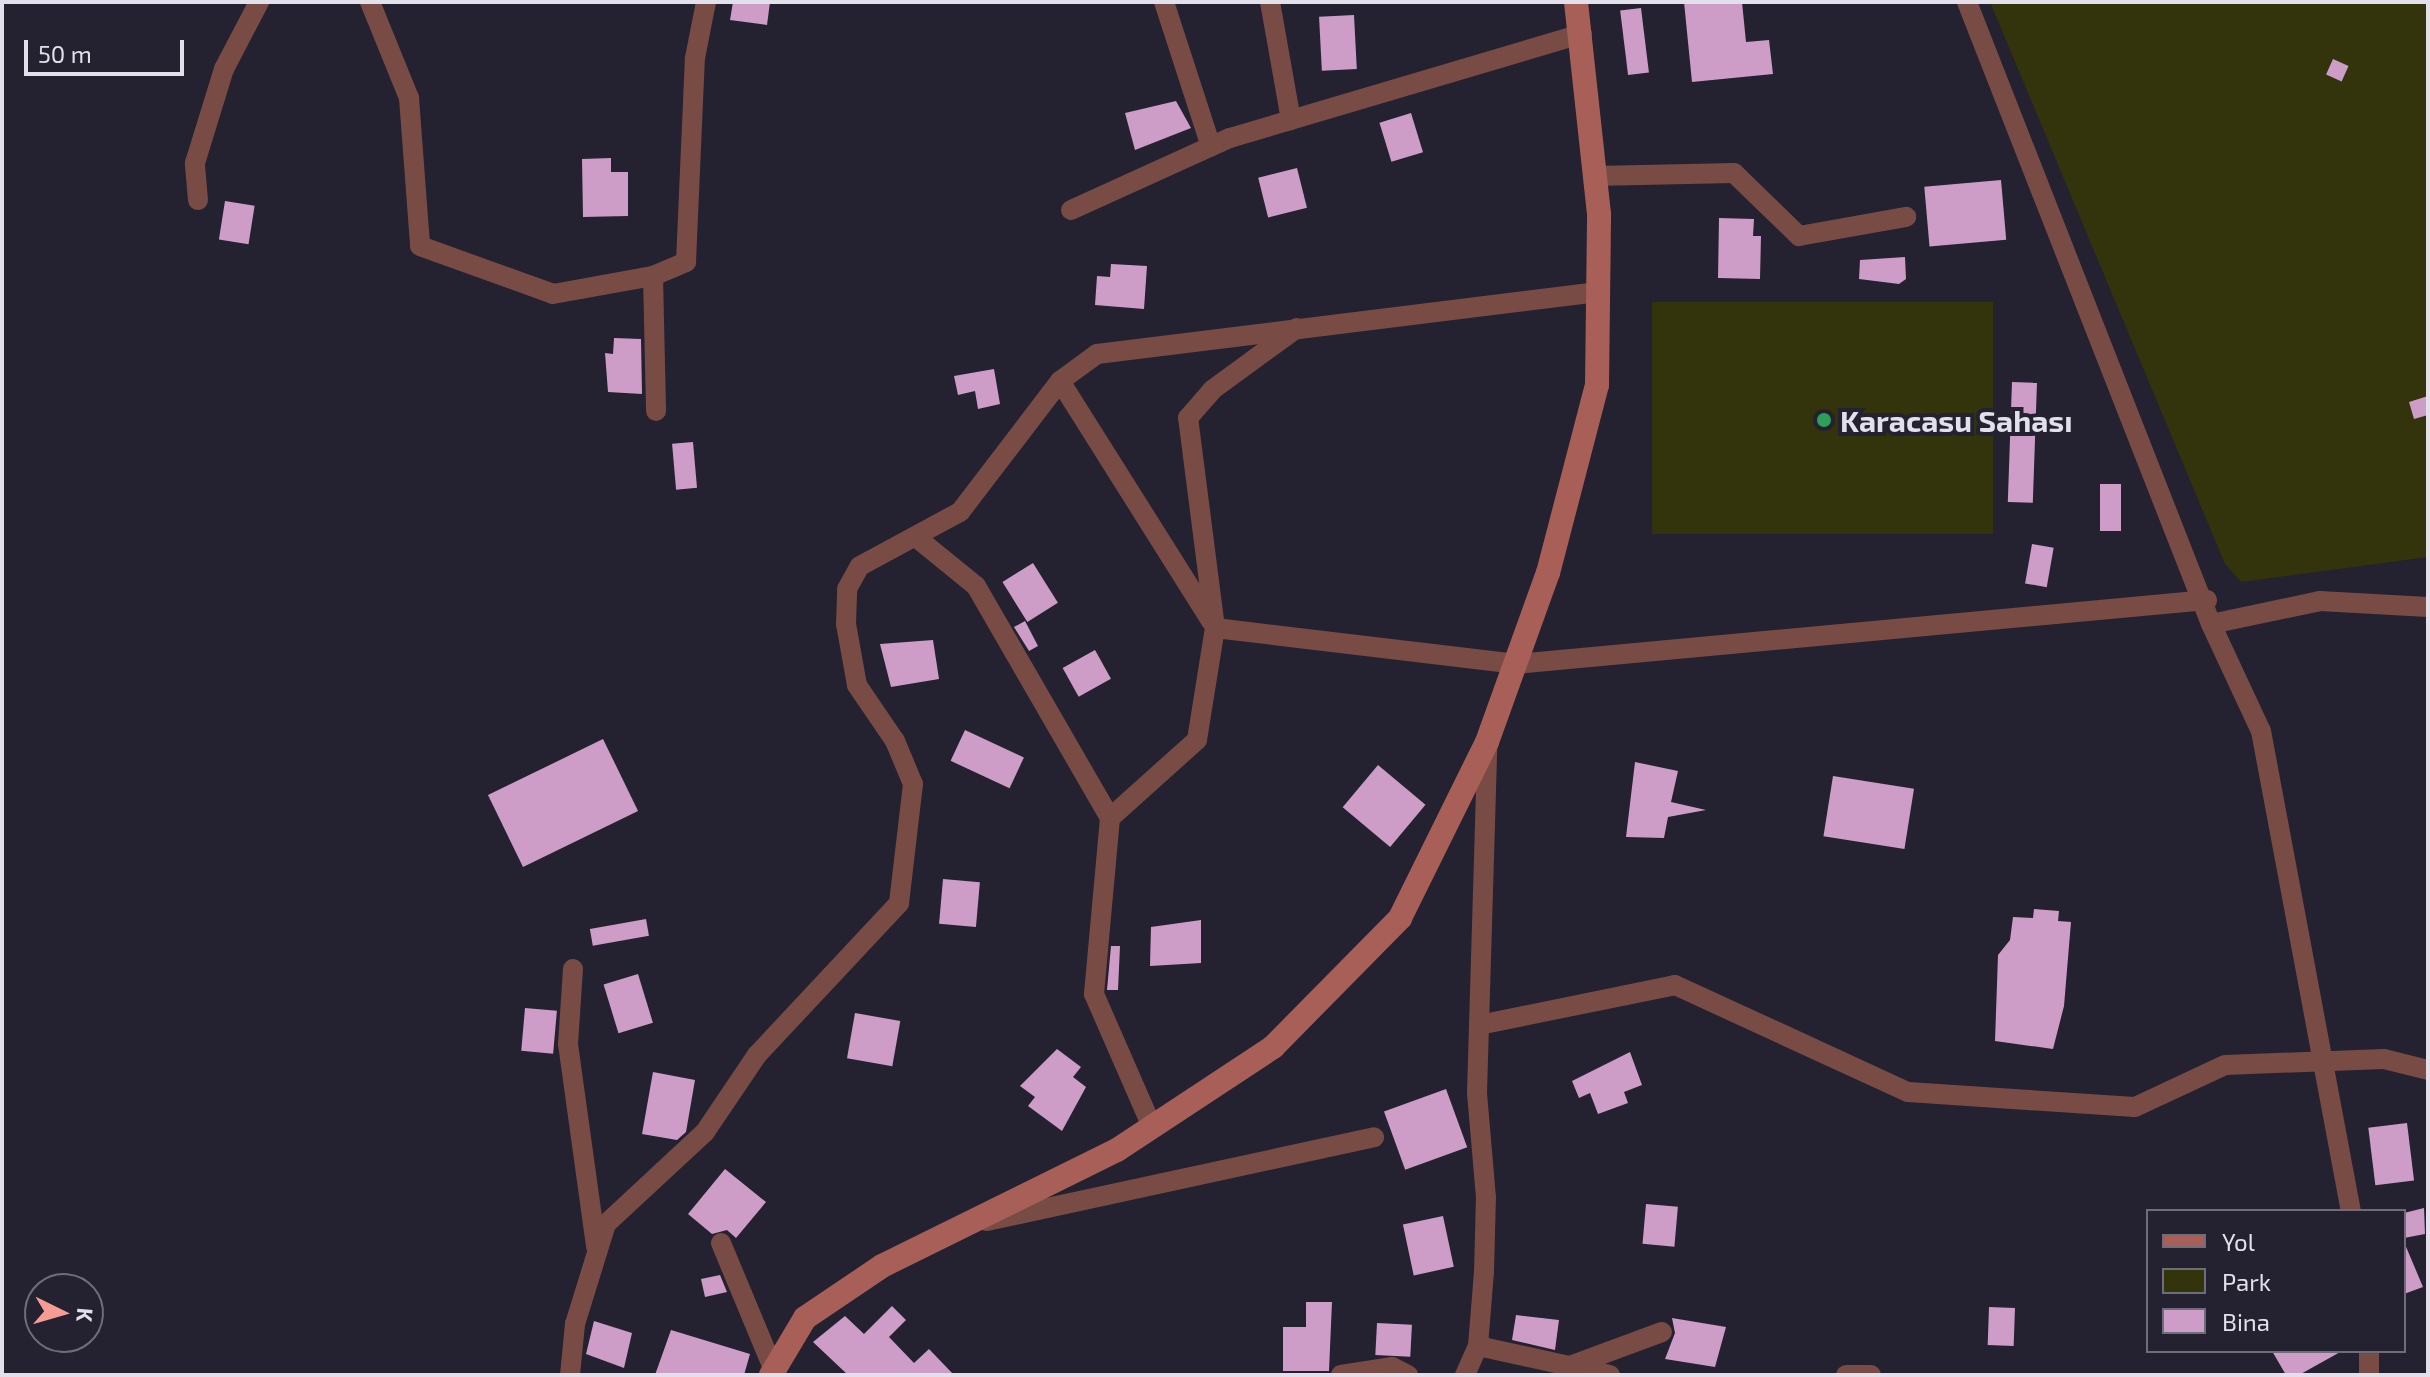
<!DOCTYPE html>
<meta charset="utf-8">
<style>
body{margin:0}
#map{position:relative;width:2430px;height:1377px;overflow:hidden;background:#242130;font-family:"Exo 2",sans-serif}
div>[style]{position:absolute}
.green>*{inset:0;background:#33340b;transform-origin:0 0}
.building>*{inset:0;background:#cd9dc7;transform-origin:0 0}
.street>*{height:20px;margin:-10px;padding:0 10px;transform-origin:10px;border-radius:10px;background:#784b45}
.secondary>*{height:24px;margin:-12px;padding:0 12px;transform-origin:12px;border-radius:12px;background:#a75f57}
.dots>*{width:22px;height:22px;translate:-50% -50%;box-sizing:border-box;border:4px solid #242130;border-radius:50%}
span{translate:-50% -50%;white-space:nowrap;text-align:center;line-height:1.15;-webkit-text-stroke:8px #242130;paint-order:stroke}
.poi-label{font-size:30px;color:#e2e0ea;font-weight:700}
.left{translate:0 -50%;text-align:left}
.frame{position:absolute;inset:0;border:4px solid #e2e0ea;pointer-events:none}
.legend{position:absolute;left:2146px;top:1209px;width:260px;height:144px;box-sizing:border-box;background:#242130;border:2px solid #706d7a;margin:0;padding:10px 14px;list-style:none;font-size:24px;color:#e2e0ea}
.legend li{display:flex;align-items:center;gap:16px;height:40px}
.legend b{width:40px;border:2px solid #706d7a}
.north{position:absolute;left:24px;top:1273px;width:80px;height:80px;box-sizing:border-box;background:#242130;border:2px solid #706d7a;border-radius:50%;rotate:95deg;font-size:22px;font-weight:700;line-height:32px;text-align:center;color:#e2e0ea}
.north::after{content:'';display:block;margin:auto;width:28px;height:36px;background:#f59c95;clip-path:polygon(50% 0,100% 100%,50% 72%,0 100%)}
.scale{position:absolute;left:24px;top:40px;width:160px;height:36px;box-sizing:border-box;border:4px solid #e2e0ea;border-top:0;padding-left:10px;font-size:24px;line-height:28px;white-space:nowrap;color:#e2e0ea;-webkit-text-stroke:6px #242130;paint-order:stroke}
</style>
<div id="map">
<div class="green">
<i style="clip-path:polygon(1990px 2px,2428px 2px,2428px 557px,2241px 582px,2225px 564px)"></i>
<i style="left:1993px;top:302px;width:232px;height:341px;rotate:90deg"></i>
</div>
<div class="building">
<i style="clip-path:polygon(733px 2px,770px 2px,767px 25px,730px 20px)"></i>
<i style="clip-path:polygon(1684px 2px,1742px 2px,1746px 42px,1769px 40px,1773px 74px,1692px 82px)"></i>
<i style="left:1641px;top:8px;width:65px;height:21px;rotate:83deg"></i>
<i style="left:1354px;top:15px;width:54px;height:35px;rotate:87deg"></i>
<i style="left:2333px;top:59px;width:17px;height:17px;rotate:24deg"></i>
<i style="clip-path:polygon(1176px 101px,1191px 128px,1135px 150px,1125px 113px)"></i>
<i style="left:1411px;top:113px;width:41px;height:33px;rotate:73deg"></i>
<i style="clip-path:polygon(611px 158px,611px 172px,628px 172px,628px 216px,583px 217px,582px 159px)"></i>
<i style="left:1297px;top:168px;width:41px;height:40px;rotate:76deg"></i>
<i style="left:2001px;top:180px;width:60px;height:77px;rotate:85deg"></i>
<i style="left:225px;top:201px;width:30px;height:39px;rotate:9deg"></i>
<i style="clip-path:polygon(1719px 218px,1754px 219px,1753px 236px,1761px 236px,1760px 279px,1718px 278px)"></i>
<i style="clip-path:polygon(1905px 257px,1906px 279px,1899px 284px,1859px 279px,1860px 260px)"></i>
<i style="clip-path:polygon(1111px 264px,1147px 266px,1144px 309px,1095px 305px,1097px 276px,1110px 277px)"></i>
<i style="clip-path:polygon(614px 338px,641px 339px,642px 394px,608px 392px,605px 353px,613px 354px)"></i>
<i style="clip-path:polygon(994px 369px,1000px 404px,978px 409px,975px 391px,958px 395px,954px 376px)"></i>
<i style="left:2012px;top:382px;width:25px;height:120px;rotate:2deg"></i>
<i style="clip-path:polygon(2428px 396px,2428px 415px,2414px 419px,2409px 402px)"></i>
<i style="left:693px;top:442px;width:46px;height:21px;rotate:85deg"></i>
<i style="left:2100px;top:484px;width:21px;height:47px"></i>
<i style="left:2032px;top:544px;width:22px;height:40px;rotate:10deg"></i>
<i style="left:1033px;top:563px;width:47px;height:36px;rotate:58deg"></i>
<i style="clip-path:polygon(1025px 621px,1038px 646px,1029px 651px,1014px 627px)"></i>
<i style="clip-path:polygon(933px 640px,939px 679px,891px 687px,880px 644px)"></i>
<i style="left:1095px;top:650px;width:33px;height:37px;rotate:61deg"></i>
<i style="left:965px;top:730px;width:65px;height:34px;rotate:25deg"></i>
<i style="left:603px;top:739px;width:80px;height:128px;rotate:64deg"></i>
<i style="clip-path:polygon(1635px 762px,1678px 771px,1671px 802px,1706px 810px,1668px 817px,1664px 838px,1626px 837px)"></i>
<i style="left:1378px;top:765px;width:62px;height:55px;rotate:40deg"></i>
<i style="left:1833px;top:776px;width:82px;height:61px;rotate:9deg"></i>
<i style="left:943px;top:879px;width:37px;height:45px;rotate:5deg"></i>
<i style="clip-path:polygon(2034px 909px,2059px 911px,2058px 921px,2071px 922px,2064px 1006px,2053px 1049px,1995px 1041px,1998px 955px,2010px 940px,2013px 917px,2033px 918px)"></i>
<i style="left:646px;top:919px;width:17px;height:57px;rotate:80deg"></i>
<i style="clip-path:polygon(1201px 920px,1201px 963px,1150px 966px,1151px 927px)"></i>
<i style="clip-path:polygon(1111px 946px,1120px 946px,1118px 990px,1107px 990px)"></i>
<i style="left:638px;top:974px;width:51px;height:36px;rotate:73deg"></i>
<i style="left:525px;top:1008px;width:32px;height:43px;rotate:5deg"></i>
<i style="left:855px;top:1013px;width:46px;height:46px;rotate:10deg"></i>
<i style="clip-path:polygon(1057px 1049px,1081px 1067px,1073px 1077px,1086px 1087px,1062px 1131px,1028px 1106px,1035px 1097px,1020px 1086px)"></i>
<i style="clip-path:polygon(1630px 1052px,1642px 1085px,1624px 1092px,1628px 1103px,1598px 1114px,1590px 1093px,1579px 1098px,1572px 1081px)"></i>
<i style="clip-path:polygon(653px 1072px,695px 1080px,686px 1132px,677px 1140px,642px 1134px)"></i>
<i style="left:1446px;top:1089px;width:62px;height:66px;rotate:70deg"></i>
<i style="left:2407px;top:1123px;width:58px;height:39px;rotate:83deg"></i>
<i style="clip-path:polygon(725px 1169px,766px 1202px,736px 1238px,727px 1230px,712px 1234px,688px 1214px)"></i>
<i style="left:1646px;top:1204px;width:32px;height:40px;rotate:5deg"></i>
<i style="clip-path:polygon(2424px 1208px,2425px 1234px,2404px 1238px,2404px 1213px)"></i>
<i style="left:1443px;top:1216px;width:52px;height:41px;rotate:78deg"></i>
<i style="clip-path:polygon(2404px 1242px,2423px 1287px,2404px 1294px)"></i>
<i style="clip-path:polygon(720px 1275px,727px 1292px,705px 1297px,701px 1279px)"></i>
<i style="clip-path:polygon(1306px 1302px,1332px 1302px,1329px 1371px,1283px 1371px,1283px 1327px,1306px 1327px)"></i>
<i style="clip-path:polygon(892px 1306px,906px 1320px,889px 1337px,914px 1363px,929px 1349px,954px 1375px,848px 1375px,813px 1342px,845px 1316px,864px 1334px)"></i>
<i style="left:1989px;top:1307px;width:26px;height:38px;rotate:2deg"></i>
<i style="clip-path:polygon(1516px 1315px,1559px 1320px,1555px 1350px,1512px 1340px)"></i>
<i style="clip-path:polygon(1672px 1318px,1726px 1327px,1715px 1367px,1665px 1359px,1675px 1333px)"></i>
<i style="clip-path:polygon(594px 1321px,632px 1333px,624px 1368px,586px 1354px)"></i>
<i style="left:1377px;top:1323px;width:35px;height:32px;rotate:3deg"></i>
<i style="clip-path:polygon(671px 1330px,750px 1354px,744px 1375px,655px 1375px)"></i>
<i style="clip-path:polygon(2272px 1351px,2342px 1351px,2299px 1375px,2286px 1375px)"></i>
</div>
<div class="street">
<i style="left:370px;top:2px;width:104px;rotate:67.9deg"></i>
<i style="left:409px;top:98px;width:148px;rotate:85.7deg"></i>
<i style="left:420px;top:246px;width:141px;rotate:19.8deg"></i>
<i style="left:553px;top:294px;width:102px;rotate:-10.2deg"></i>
<i style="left:653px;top:276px;width:36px;rotate:-23deg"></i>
<i style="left:686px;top:262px;width:204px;rotate:-87.5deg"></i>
<i style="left:695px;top:58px;width:57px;rotate:-78.9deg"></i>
<i style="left:1164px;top:2px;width:152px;rotate:72deg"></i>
<i style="left:1270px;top:2px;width:120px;rotate:79.9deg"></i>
<i style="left:1967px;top:2px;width:668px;rotate:68.58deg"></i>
<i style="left:2211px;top:624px;width:118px;rotate:65deg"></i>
<i style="left:2261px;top:731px;width:488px;rotate:79.4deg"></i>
<i style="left:1595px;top:176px;width:139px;rotate:-1.2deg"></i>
<i style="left:1734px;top:173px;width:91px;rotate:44.1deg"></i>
<i style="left:1799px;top:236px;width:109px;rotate:-10.1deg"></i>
<i style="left:198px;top:200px;width:37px;rotate:-95deg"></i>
<i style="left:195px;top:163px;width:98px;rotate:-72.9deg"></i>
<i style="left:224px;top:69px;width:76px;rotate:-62.4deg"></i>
<i style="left:1071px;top:210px;width:175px;rotate:-24.4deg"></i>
<i style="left:1230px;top:138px;width:367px;rotate:-16.5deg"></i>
<i style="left:653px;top:276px;width:135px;rotate:88.7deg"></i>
<i style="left:1060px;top:381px;width:284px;rotate:57.8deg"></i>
<i style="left:917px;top:538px;width:76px;rotate:39.1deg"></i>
<i style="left:976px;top:586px;width:268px;rotate:60deg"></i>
<i style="left:1110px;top:818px;width:177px;rotate:95.2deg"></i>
<i style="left:1094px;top:994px;width:145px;rotate:66.4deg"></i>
<i style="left:2211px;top:624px;width:111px;rotate:-11.9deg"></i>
<i style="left:2320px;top:601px;width:108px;rotate:3.2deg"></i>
<i style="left:1215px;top:628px;width:302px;rotate:6.8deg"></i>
<i style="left:1515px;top:664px;width:695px;rotate:-5.28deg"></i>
<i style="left:1110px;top:818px;width:117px;rotate:-41.9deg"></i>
<i style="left:1197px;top:740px;width:113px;rotate:-80.9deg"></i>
<i style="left:1215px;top:628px;width:212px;rotate:-97.3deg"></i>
<i style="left:1188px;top:418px;width:37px;rotate:-49deg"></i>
<i style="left:1212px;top:390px;width:105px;rotate:-36.1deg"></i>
<i style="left:573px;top:969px;width:75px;rotate:93.8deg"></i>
<i style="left:568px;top:1044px;width:205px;rotate:82.1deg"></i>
<i style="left:1479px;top:1025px;width:200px;rotate:-11.5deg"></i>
<i style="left:1675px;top:985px;width:256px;rotate:24.7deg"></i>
<i style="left:1908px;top:1092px;width:227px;rotate:3.8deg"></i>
<i style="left:2135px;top:1107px;width:99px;rotate:-25deg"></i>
<i style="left:2225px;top:1065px;width:159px;rotate:-2.2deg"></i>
<i style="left:2384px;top:1059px;width:45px;rotate:14deg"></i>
<i style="left:987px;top:1221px;width:396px;rotate:-12.2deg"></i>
<i style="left:721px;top:1243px;width:135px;rotate:67.4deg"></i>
<i style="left:1478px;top:1346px;width:135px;rotate:12.4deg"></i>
<i style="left:2369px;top:1351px;width:24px;rotate:90deg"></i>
<i style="left:1570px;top:1366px;width:98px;rotate:-20.3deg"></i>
<i style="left:570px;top:1375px;width:51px;rotate:-84.4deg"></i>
<i style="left:575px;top:1324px;width:105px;rotate:-72.8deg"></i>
<i style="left:606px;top:1224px;width:135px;rotate:-42.9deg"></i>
<i style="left:705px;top:1132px;width:93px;rotate:-56deg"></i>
<i style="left:757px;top:1055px;width:208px;rotate:-46.9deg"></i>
<i style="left:899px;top:903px;width:120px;rotate:-83.3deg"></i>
<i style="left:913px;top:784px;width:47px;rotate:-112.7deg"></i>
<i style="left:895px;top:741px;width:68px;rotate:-124.2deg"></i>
<i style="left:857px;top:685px;width:62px;rotate:-100.2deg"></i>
<i style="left:846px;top:624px;width:35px;rotate:-88deg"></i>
<i style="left:847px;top:589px;width:26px;rotate:-61deg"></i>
<i style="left:860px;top:566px;width:114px;rotate:-28.4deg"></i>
<i style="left:960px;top:512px;width:165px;rotate:-52.6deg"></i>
<i style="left:1060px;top:381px;width:46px;rotate:-36.1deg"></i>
<i style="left:1097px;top:354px;width:505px;rotate:-7.05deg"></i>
<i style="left:1341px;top:1375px;width:52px;rotate:-8.9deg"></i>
<i style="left:1392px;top:1367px;width:18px;rotate:27deg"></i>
<i style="left:1465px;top:1375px;width:32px;rotate:-66deg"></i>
<i style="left:1478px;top:1346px;width:74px;rotate:-85.4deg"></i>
<i style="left:1484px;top:1272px;width:74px;rotate:-88.5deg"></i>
<i style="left:1486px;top:1198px;width:105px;rotate:-94.9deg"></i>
<i style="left:1477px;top:1093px;width:347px;rotate:-88.3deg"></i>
<i style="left:1846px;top:1375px;width:25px"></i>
</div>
<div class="secondary">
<i style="left:771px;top:1375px;width:66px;rotate:-59.2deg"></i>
<i style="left:805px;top:1318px;width:93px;rotate:-34deg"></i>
<i style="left:882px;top:1266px;width:262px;rotate:-26.3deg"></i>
<i style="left:1117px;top:1150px;width:187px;rotate:-33.4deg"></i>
<i style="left:1273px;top:1047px;width:181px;rotate:-45.4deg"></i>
<i style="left:1400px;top:918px;width:196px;rotate:-63.7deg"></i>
<i style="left:1487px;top:742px;width:180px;rotate:-70.2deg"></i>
<i style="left:1548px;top:573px;width:194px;rotate:-75.4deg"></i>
<i style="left:1597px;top:385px;width:171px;rotate:-89.3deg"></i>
<i style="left:1599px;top:214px;width:213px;rotate:-96.2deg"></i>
</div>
<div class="dots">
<i style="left:1824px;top:420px;background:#2e9e5b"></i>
</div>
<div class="poi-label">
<span class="left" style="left:1840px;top:420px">Karacasu Sahası</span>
</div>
<div class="frame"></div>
<ul class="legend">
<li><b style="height:10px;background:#a75f57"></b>Yol</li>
<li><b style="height:22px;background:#33340b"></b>Park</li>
<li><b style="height:22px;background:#cd9dc7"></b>Bina</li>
</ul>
<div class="north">K</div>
<div class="scale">50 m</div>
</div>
